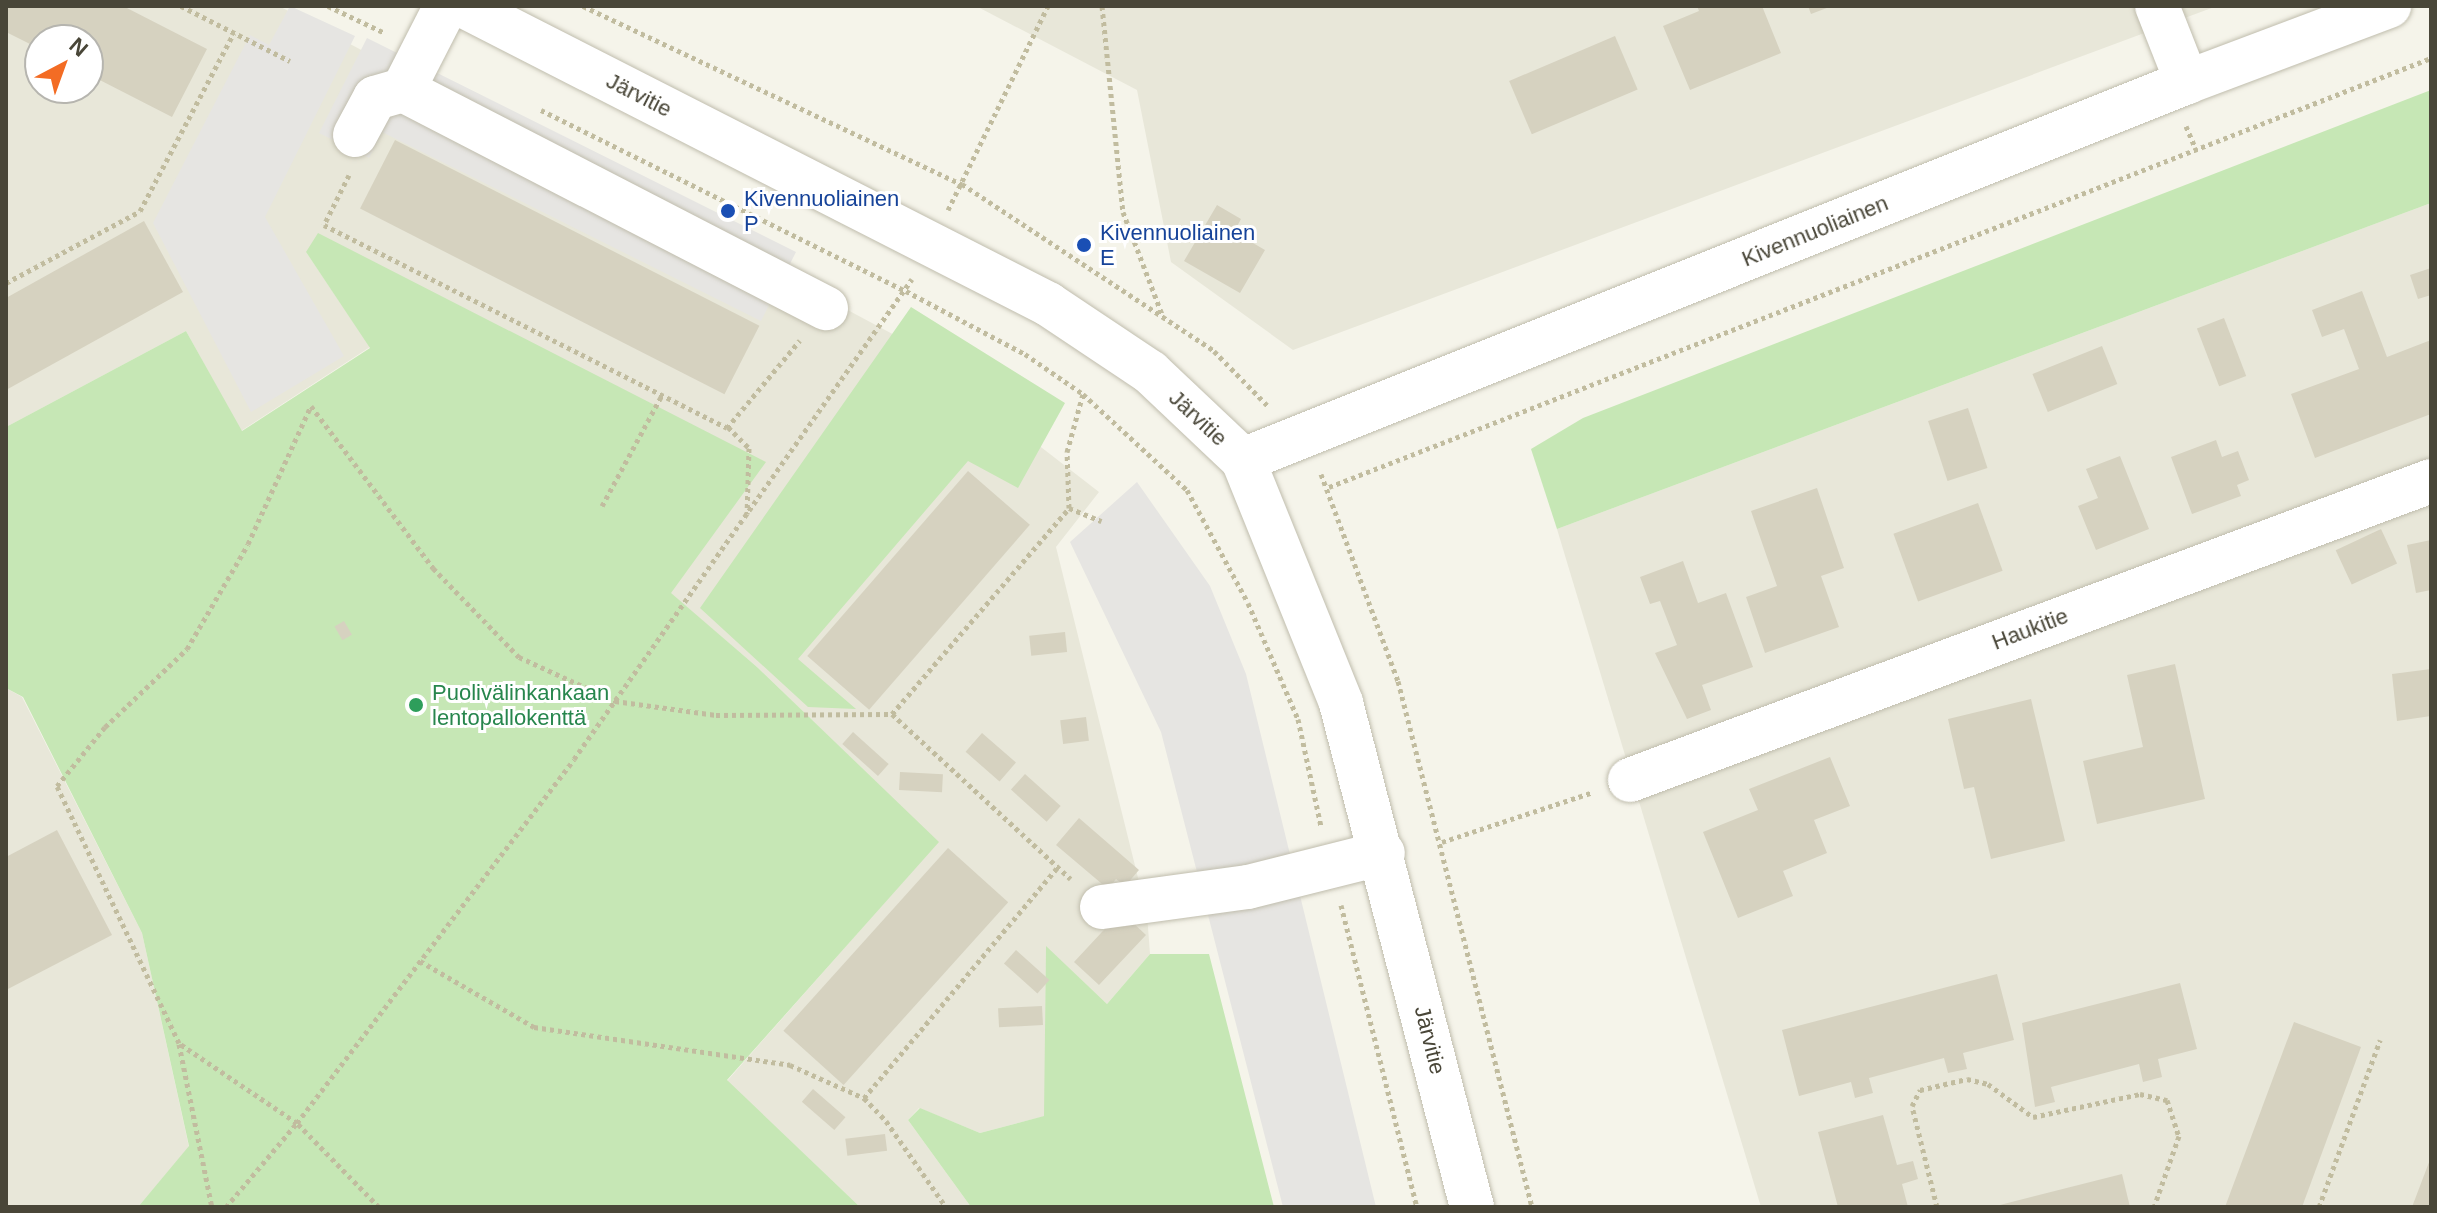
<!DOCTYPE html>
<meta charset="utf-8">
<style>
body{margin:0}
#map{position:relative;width:2437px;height:1213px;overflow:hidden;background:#f5f4ea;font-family:Arial,sans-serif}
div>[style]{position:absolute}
.residential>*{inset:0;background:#e8e7d9}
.green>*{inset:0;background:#c6e7b5}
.parking>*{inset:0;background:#e6e5e2}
.building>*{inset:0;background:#d6d2c0;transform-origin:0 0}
.path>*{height:5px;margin-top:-2.5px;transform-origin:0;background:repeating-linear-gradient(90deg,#c1bc9f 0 4px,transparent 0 8px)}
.roads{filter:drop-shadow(0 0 2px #c0bdad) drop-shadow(0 0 2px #c0bdad)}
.minor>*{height:44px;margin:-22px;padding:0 22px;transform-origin:22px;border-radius:22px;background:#fff}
.dots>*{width:22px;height:22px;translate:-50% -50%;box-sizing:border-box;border:4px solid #fff;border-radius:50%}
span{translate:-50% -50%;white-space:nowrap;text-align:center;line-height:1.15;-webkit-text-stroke:6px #fff;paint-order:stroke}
.street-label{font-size:22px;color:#494638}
.transit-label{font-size:22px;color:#164399}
.left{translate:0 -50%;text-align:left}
.leisure-label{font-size:22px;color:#27864d}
.frame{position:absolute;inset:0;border:8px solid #494638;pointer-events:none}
.north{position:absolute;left:24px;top:24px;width:80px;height:80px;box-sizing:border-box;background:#fff;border:2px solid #b6b5af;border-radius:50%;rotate:41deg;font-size:22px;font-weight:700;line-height:32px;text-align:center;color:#494638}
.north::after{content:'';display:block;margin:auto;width:28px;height:36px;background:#f36c24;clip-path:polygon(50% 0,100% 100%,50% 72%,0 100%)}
</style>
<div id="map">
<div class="residential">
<i style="clip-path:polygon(evenodd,6px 6px,279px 6px,900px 338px,1099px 492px,1056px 547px,1147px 914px,1150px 954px,1107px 1004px,1046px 947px,1045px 1116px,980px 1133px,919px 1108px,908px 1120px,971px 1207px,860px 1207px,727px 1081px,938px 842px,757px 667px,670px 593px,765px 462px,306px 252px,370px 347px,241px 431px,186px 331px,6px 427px,6px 6px,40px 40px,88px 40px,88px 88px,40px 88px,40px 40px)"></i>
<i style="clip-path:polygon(976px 6px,2217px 6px,1293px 350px,1171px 262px,1137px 90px)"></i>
<i style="clip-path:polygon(2431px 203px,2431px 1207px,1761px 1207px,1557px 529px)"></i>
<i style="clip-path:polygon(6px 688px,22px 697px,142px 933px,189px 1147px,138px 1207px,6px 1207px)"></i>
</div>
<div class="green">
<i style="clip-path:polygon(2431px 90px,2431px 203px,1557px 529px,1531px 449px,1583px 418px)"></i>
<i style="clip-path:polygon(318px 233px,766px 462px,671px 593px,757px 667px,939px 842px,727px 1080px,860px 1207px,138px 1207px,189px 1146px,142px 933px,23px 697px,6px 688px,6px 427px,186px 331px,242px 431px,370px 348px,306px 252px)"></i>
<i style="clip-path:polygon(911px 307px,1065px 403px,1018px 488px,968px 461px,798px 659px,856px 709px,808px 707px,700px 608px)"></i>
<i style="clip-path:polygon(1046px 946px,1107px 1004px,1150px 954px,1209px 954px,1274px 1207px,971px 1207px,908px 1120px,920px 1108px,980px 1133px,1044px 1116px)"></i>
</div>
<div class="parking">
<i style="clip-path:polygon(290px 6px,355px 36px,265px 217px,344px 356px,251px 412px,153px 223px,250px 35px,269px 45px)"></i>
<i style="clip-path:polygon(367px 38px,796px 252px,761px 321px,382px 132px,369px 158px,319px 133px)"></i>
<i style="clip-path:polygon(1137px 482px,1210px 586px,1246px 674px,1376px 1207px,1283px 1207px,1161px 732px,1070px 542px)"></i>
</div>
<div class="building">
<i style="clip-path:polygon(6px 6px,123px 6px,207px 49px,172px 117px,88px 74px,88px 40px,40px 40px,40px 49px,6px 32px)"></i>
<i style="clip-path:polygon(1697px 6px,1762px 6px,1781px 53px,1690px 90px,1663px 26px,1699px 11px)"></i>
<i style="clip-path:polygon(1808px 6px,1832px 6px,1811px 14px)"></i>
<i style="left:1615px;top:36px;width:58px;height:115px;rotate:67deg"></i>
<i style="left:395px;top:140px;width:409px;height:77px;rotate:27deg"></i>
<i style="clip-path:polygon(1217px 205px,1241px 219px,1234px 232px,1265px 250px,1240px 293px,1184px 261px)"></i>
<i style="clip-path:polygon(144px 221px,183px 292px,6px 390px,6px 298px)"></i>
<i style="clip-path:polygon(2431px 268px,2431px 295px,2418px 299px,2410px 275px)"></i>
<i style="clip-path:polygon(2362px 291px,2387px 357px,2431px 340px,2431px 414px,2315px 458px,2291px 394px,2359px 369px,2344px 329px,2322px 337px,2312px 310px)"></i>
<i style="left:2224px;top:318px;width:62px;height:29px;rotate:69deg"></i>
<i style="left:2102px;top:346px;width:41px;height:75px;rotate:68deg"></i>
<i style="left:1968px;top:408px;width:63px;height:42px;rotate:72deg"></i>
<i style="clip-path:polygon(2216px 440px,2222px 457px,2238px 451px,2249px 480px,2237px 485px,2241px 496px,2192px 514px,2171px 457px)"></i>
<i style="clip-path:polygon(2120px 456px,2149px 529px,2096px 550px,2078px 506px,2098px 498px,2086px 469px)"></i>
<i style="left:968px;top:471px;width:82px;height:245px;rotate:41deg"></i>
<i style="clip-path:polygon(1817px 488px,1844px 568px,1821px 576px,1839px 627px,1765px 653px,1746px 597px,1777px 586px,1751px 511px)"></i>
<i style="left:1978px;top:503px;width:72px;height:90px;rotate:70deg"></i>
<i style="left:2381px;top:529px;width:38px;height:50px;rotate:65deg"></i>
<i style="clip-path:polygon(2431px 540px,2431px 590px,2416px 593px,2407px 545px)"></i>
<i style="clip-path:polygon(1683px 561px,1698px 603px,1726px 593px,1753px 667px,1702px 685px,1711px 710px,1687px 719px,1655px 653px,1677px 645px,1660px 601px,1650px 604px,1640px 577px)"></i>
<i style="left:344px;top:621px;width:16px;height:11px;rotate:60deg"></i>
<i style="left:1065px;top:632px;width:20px;height:36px;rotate:84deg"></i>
<i style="clip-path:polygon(2175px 664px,2205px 799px,2097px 824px,2083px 761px,2143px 747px,2127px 675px)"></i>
<i style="clip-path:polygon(2431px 669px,2431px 716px,2397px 721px,2392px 674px)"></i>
<i style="clip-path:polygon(2031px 699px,2065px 841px,1991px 859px,1974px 787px,1964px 789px,1948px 719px)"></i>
<i style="left:1086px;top:717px;width:24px;height:26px;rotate:83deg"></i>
<i style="left:853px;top:732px;width:48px;height:16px;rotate:42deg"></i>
<i style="left:982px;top:733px;width:45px;height:25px;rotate:41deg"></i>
<i style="clip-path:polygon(1830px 757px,1850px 806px,1814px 820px,1827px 853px,1783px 871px,1793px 896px,1738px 918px,1703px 832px,1758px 810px,1749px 789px)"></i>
<i style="left:900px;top:772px;width:43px;height:18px;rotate:3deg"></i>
<i style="left:1025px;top:774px;width:48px;height:21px;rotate:42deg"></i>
<i style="clip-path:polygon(1079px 818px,1139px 870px,1125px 886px,1116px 879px,1108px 889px,1056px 845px)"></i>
<i style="clip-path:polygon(57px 830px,112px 935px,6px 990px,6px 857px)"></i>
<i style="left:948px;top:848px;width:81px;height:246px;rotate:42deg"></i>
<i style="clip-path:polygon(1115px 918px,1125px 927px,1130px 920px,1146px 935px,1099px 985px,1074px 962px)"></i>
<i style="left:1016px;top:950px;width:45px;height:18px;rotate:42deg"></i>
<i style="clip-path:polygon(1997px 974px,2014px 1040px,1963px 1053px,1967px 1069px,1948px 1073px,1944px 1058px,1869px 1078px,1873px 1093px,1855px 1098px,1851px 1082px,1799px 1096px,1782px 1030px)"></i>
<i style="clip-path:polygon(2180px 983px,2197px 1049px,2158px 1059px,2162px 1077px,2143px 1082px,2139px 1064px,2051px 1087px,2055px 1102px,2035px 1107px,2022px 1023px)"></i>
<i style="left:1042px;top:1006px;width:19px;height:44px;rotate:87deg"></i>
<i style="clip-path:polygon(2294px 1022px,2361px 1047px,2302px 1207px,2225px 1207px)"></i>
<i style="left:813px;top:1089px;width:43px;height:17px;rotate:41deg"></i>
<i style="clip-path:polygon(1883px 1115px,1897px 1165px,1913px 1161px,1918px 1179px,1902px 1184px,1908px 1207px,1838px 1207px,1818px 1132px)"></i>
<i style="left:885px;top:1134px;width:17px;height:40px;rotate:83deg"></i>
<i style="clip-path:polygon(2431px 1157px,2431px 1207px,2412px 1207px)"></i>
<i style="clip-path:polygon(2122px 1174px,2130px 1207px,1996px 1207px,1996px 1206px)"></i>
</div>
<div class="path">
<i style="left:181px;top:6px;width:122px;rotate:26.8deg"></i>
<i style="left:328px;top:6px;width:63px;rotate:25.3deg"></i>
<i style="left:583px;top:6px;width:419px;rotate:25.2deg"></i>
<i style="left:962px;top:184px;width:302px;rotate:33.5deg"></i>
<i style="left:1214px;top:351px;width:78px;rotate:45.5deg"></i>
<i style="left:1102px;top:6px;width:207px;rotate:84.2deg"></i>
<i style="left:1123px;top:212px;width:109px;rotate:69.1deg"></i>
<i style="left:541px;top:110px;width:407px;rotate:26.4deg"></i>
<i style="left:906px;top:291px;width:135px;rotate:27.9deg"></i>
<i style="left:1025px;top:354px;width:70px;rotate:34.6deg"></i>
<i style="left:1083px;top:394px;width:142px;rotate:42.7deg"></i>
<i style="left:1187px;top:490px;width:128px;rotate:61.6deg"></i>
<i style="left:1248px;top:603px;width:126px;rotate:66.7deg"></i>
<i style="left:1298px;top:719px;width:109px;rotate:77.9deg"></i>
<i style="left:2186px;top:126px;width:25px;rotate:67deg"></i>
<i style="left:349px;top:175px;width:56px;rotate:116.6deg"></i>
<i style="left:324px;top:225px;width:451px;rotate:26.7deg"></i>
<i style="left:727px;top:428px;width:114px;rotate:-50.3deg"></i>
<i style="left:948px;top:210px;width:227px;rotate:-63.9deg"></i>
<i style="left:6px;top:283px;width:152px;rotate:-28.2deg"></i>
<i style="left:140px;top:211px;width:201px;rotate:-62.2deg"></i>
<i style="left:728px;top:427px;width:30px;rotate:45deg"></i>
<i style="left:749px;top:448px;width:66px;rotate:91.7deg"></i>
<i style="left:1321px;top:474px;width:221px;rotate:69.6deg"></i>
<i style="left:1398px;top:681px;width:543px;rotate:75.71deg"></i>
<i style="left:1329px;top:487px;width:1183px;rotate:-21.27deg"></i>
<i style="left:602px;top:506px;width:126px;rotate:-61.6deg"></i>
<i style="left:1069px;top:508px;width:35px;rotate:22deg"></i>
<i style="left:892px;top:714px;width:243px;rotate:42.7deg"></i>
<i style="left:1442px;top:842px;width:159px;rotate:-18.3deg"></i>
<i style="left:1341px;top:905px;width:311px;rotate:75.9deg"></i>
<i style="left:420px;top:961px;width:132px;rotate:30.1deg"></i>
<i style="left:534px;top:1027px;width:259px;rotate:8.4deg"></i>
<i style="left:790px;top:1065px;width:81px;rotate:24deg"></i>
<i style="left:864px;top:1098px;width:302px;rotate:-50deg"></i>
<i style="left:179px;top:1044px;width:166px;rotate:78.6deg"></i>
<i style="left:864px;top:1098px;width:32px;rotate:46deg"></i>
<i style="left:886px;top:1121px;width:105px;rotate:55.1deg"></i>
<i style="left:226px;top:1207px;width:110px;rotate:-49.8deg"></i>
<i style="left:297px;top:1123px;width:457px;rotate:-52.7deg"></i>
<i style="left:574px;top:759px;width:587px;rotate:-54.85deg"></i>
<i style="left:379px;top:1207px;width:117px;rotate:-134.3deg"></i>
<i style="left:297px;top:1123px;width:143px;rotate:-145.9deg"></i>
<i style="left:179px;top:1043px;width:284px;rotate:-115.4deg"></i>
<i style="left:57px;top:786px;width:76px;rotate:-50.9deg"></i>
<i style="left:105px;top:727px;width:113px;rotate:-43.6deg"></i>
<i style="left:187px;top:649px;width:121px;rotate:-59.8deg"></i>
<i style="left:248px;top:544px;width:152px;rotate:-65.5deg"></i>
<i style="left:311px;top:406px;width:203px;rotate:53deg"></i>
<i style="left:433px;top:568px;width:124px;rotate:46deg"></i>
<i style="left:519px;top:657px;width:106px;rotate:24.6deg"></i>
<i style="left:615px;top:701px;width:102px;rotate:7.9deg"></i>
<i style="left:716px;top:715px;width:176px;rotate:-0.3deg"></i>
<i style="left:892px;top:714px;width:272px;rotate:-49.3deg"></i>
<i style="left:1069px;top:508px;width:56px;rotate:-92deg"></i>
<i style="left:1067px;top:452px;width:60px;rotate:-74.6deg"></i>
<i style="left:1937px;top:1207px;width:104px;rotate:-103.9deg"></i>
<i style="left:1912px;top:1106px;width:18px;rotate:-63deg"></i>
<i style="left:1920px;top:1090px;width:48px;rotate:-13.2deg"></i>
<i style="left:1967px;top:1079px;width:22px;rotate:13deg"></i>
<i style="left:1988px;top:1084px;width:56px;rotate:36.3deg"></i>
<i style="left:2033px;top:1117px;width:109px;rotate:-12.1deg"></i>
<i style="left:2140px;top:1094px;width:28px;rotate:13deg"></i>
<i style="left:2167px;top:1100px;width:38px;rotate:72deg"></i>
<i style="left:2179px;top:1136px;width:75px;rotate:109.4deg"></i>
<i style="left:2319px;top:1207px;width:178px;rotate:-69.9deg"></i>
</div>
<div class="roads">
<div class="minor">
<i style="left:446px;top:6px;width:94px;rotate:117.1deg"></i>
<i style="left:403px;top:90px;width:476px;rotate:27.3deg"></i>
<i style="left:464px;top:6px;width:656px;rotate:27.03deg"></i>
<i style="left:1048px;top:304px;width:123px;rotate:33.7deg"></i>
<i style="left:1150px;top:372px;width:128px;rotate:43.4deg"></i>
<i style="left:1243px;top:460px;width:262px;rotate:68deg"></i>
<i style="left:1341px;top:703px;width:521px;rotate:75.43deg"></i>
<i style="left:2157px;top:6px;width:82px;rotate:68.5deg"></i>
<i style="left:355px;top:135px;width:42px;rotate:-61.6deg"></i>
<i style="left:375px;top:98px;width:29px;rotate:-16deg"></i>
<i style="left:1243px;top:460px;width:1017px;rotate:-21.82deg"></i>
<i style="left:2187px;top:82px;width:216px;rotate:-20.6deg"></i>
<i style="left:1630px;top:780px;width:855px;rotate:-20.47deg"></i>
<i style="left:1102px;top:907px;width:147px;rotate:-7.8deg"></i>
<i style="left:1248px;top:887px;width:139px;rotate:-14.1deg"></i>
</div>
</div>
<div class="dots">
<i style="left:728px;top:211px;background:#1a4fb4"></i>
<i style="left:1084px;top:245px;background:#1a4fb4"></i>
<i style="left:416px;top:705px;background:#2e9e5b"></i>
</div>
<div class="street-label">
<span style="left:639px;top:95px;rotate:27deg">Järvitie</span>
<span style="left:1815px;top:231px;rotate:-22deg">Kivennuoliainen</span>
<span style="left:1198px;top:418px;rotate:43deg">Järvitie</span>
<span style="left:2030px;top:629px;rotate:-21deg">Haukitie</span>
<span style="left:1430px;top:1040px;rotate:76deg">Järvitie</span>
</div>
<div class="transit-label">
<span class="left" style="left:744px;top:211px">Kivennuoliainen<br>P</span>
<span class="left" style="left:1100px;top:245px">Kivennuoliainen<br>E</span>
</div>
<div class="leisure-label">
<span class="left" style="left:432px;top:705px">Puolivälinkankaan<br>lentopallokenttä</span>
</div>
<div class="frame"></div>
<div class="north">N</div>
</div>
